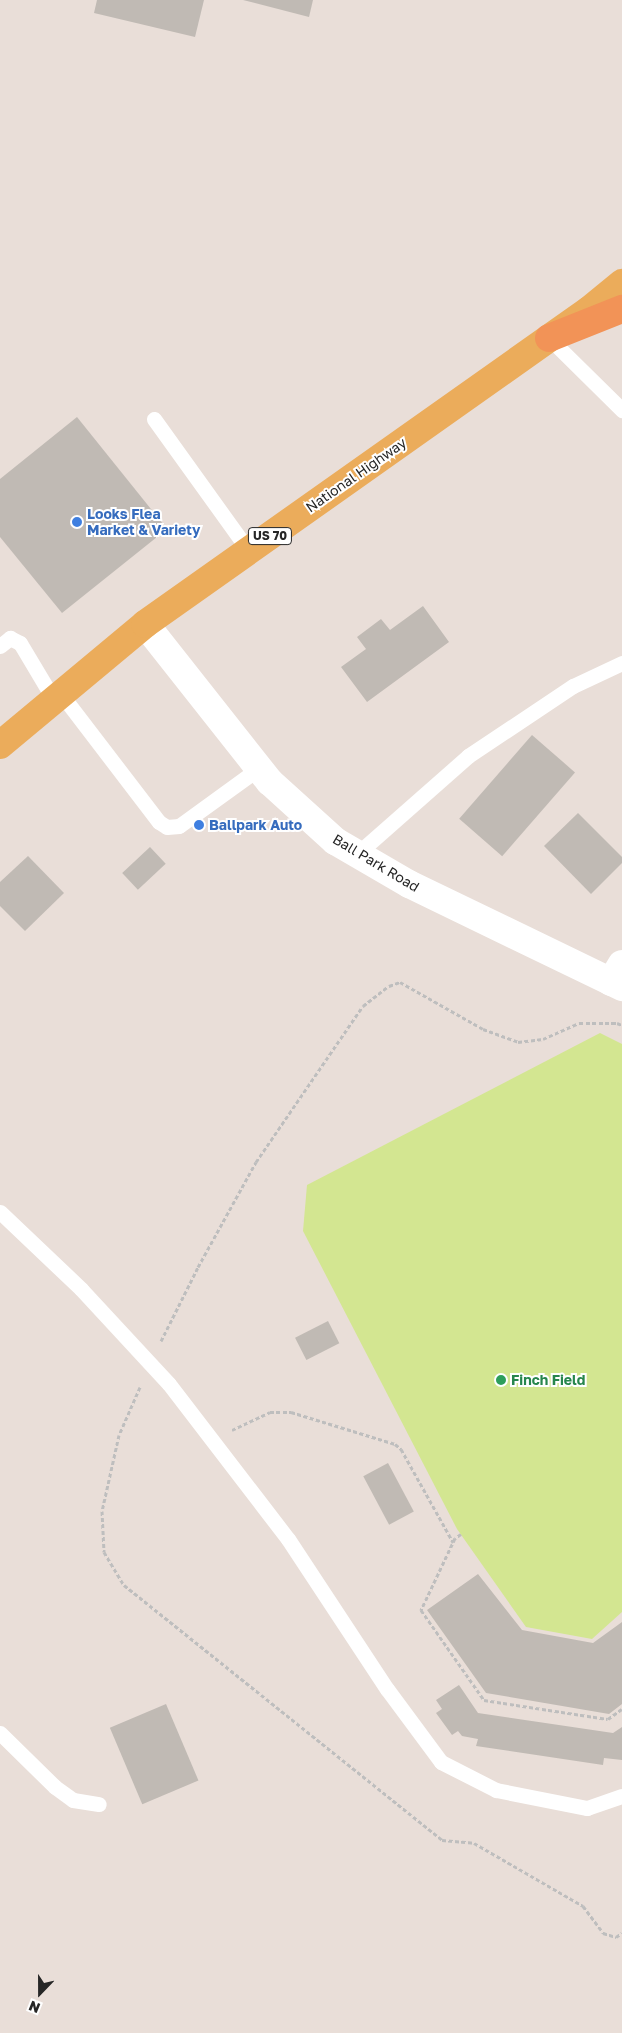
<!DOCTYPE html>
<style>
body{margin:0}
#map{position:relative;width:622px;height:2033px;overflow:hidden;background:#e9ded8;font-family:"Golos Text",sans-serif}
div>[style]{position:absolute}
.pitch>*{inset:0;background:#d3e691}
.building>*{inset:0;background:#c0bab4;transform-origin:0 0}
.path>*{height:3px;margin-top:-1.5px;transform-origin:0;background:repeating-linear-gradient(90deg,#bebebe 0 4px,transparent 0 6.5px)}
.service>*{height:15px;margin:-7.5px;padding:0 7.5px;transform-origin:7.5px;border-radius:7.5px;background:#fff}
.minor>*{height:28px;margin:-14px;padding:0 14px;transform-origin:14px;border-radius:14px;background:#fff}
.tertiary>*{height:28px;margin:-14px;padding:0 14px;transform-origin:14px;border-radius:14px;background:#fff}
.primary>*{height:28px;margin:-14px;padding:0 14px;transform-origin:14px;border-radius:14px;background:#ebac5b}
.trunk>*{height:28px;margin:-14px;padding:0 14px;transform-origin:14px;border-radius:14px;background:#f29357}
.dots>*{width:14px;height:14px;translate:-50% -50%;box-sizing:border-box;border:2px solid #fff;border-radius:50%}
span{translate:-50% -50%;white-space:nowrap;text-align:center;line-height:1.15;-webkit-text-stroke:4px #fff;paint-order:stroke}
.shield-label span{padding:1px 4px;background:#fff;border:1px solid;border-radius:4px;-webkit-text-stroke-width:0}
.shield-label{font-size:12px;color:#262626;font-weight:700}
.street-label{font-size:14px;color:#262626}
.shop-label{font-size:14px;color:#366cbe;font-weight:700}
.left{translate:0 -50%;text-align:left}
.leisure-label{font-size:14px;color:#27864d;font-weight:700}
.north{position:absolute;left:15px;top:1968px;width:50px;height:50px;-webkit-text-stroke:4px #fff;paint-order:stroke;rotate:202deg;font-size:14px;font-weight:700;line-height:20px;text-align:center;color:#262626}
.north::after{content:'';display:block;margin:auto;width:18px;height:22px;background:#262626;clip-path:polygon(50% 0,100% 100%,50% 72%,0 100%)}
</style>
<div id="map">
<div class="pitch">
<i style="clip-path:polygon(600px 1033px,622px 1044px,622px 1612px,592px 1639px,526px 1627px,457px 1529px,303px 1231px,307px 1185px)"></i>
</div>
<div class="building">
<i style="clip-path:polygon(97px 0,204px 0,195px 37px,94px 13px)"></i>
<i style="clip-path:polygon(243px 0,313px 0,309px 17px)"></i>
<i style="clip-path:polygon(77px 417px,167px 529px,62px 613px,0 537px,0 479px)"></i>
<i style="clip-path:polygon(423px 606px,449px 642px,367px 702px,341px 667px,366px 649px,357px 637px,381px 619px,390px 630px)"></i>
<i style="left:532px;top:735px;width:57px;height:111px;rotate:41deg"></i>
<i style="clip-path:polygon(578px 813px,622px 857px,622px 863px,591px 894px,544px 846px)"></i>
<i style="left:150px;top:847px;width:23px;height:38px;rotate:47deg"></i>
<i style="clip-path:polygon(28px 856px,64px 893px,25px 931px,0 906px,0 882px)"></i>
<i style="left:328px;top:1321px;width:25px;height:37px;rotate:63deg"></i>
<i style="left:388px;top:1463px;width:55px;height:28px;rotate:62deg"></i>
<i style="clip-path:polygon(478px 1574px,522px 1630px,593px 1643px,622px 1622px,622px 1704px,609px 1714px,486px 1693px,427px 1610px)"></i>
<i style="clip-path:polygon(459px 1685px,478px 1713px,613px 1733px,622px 1727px,622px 1760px,604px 1758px,603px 1765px,476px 1746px,478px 1739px,462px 1736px,458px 1731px,452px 1735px,436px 1713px,442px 1709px,436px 1700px)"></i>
<i style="left:166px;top:1704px;width:83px;height:61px;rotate:67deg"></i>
</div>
<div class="path">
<i style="left:161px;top:1341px;width:83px;rotate:-63.4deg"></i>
<i style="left:198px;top:1267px;width:120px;rotate:-61.1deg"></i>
<i style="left:256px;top:1162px;width:189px;rotate:-55.6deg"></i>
<i style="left:363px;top:1006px;width:33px;rotate:-38deg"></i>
<i style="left:389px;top:986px;width:12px;rotate:-20deg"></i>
<i style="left:400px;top:982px;width:95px;rotate:29.5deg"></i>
<i style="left:483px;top:1029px;width:37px;rotate:20deg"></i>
<i style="left:518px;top:1042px;width:25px;rotate:-7deg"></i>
<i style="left:543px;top:1039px;width:39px;rotate:-24deg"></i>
<i style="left:579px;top:1023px;width:38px"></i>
<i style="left:617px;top:1023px;width:5px;rotate:22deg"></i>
<i style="left:140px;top:1387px;width:52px;rotate:113.6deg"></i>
<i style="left:119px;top:1435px;width:78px;rotate:102.6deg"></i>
<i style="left:102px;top:1511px;width:41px;rotate:87.2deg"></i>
<i style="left:104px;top:1552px;width:39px;rotate:59deg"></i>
<i style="left:124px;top:1585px;width:408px;rotate:38.7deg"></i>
<i style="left:442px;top:1840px;width:32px;rotate:5deg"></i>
<i style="left:474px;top:1843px;width:126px;rotate:30deg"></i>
<i style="left:583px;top:1906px;width:34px;rotate:53deg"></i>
<i style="left:603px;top:1933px;width:14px;rotate:17deg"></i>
<i style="left:616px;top:1937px;width:7px;rotate:-34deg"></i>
<i style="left:232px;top:1430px;width:42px;rotate:-25.3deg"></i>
<i style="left:270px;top:1412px;width:21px"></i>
<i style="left:291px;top:1412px;width:109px;rotate:17.1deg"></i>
<i style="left:395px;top:1444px;width:8px;rotate:40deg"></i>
<i style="left:401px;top:1449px;width:107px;rotate:60.8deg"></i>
<i style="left:461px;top:1534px;width:7px;rotate:146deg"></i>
<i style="left:455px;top:1538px;width:80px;rotate:115.3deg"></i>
<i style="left:421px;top:1610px;width:110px;rotate:55deg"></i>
<i style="left:484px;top:1700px;width:125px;rotate:8.7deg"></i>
<i style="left:608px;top:1719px;width:17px;rotate:-36deg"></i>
</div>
<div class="service">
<i style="left:549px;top:338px;width:103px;rotate:44.6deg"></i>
<i style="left:154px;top:419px;width:163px;rotate:54.3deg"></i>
<i style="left:0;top:646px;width:13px;rotate:-39deg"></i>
<i style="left:10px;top:638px;width:11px;rotate:27deg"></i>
<i style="left:20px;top:643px;width:66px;rotate:59.2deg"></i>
<i style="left:61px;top:694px;width:161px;rotate:52.6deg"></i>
<i style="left:159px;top:822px;width:9px;rotate:32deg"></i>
<i style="left:167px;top:827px;width:12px;rotate:-5deg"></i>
<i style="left:179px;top:826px;width:99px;rotate:-35.9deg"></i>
<i style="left:357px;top:854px;width:148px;rotate:-41.4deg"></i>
<i style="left:468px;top:756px;width:126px;rotate:-33.7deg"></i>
<i style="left:573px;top:686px;width:54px;rotate:-25.1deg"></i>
<i style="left:0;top:1212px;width:112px;rotate:43.5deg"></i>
<i style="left:81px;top:1289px;width:129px;rotate:47.2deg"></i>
<i style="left:169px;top:1384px;width:195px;rotate:52.5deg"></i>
<i style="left:288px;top:1539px;width:180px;rotate:56.6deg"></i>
<i style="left:387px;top:1689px;width:91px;rotate:53.5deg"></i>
<i style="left:441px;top:1762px;width:62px;rotate:27deg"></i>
<i style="left:496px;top:1790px;width:93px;rotate:11.2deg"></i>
<i style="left:587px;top:1808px;width:37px;rotate:-19deg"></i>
<i style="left:0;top:1733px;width:77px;rotate:44.5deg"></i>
<i style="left:55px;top:1787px;width:22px;rotate:36deg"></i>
<i style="left:73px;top:1800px;width:26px;rotate:9deg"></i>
</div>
<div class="minor">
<i style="left:611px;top:982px;width:21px;rotate:-59deg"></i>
</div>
<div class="tertiary">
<i style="left:145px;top:624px;width:201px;rotate:51.7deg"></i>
<i style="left:270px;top:782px;width:88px;rotate:42.2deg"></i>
<i style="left:335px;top:841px;width:86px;rotate:30.2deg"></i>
<i style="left:409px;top:884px;width:237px;rotate:25.8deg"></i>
</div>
<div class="primary">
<i style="left:0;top:745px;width:189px;rotate:-39.8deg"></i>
<i style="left:145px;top:624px;width:544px;rotate:-35.27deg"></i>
<i style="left:589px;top:310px;width:43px;rotate:-39.3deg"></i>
</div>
<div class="trunk">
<i style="left:549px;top:338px;width:79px;rotate:-21.7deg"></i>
</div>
<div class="dots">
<i style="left:77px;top:522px;background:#3f7fe0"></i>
<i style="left:199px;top:825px;background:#3f7fe0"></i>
<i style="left:501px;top:1380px;background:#2e9e5b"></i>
</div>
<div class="shield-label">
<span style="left:270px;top:536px">US 70</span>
</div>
<div class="street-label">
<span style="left:356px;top:475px;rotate:-35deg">National Highway</span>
<span style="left:376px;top:863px;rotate:31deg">Ball Park Road</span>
</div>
<div class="shop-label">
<span class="left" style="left:87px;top:522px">Looks Flea<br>Market &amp; Variety</span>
<span class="left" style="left:209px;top:825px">Ballpark Auto</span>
</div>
<div class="leisure-label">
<span class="left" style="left:511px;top:1380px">Finch Field</span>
</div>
<div class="north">N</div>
</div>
